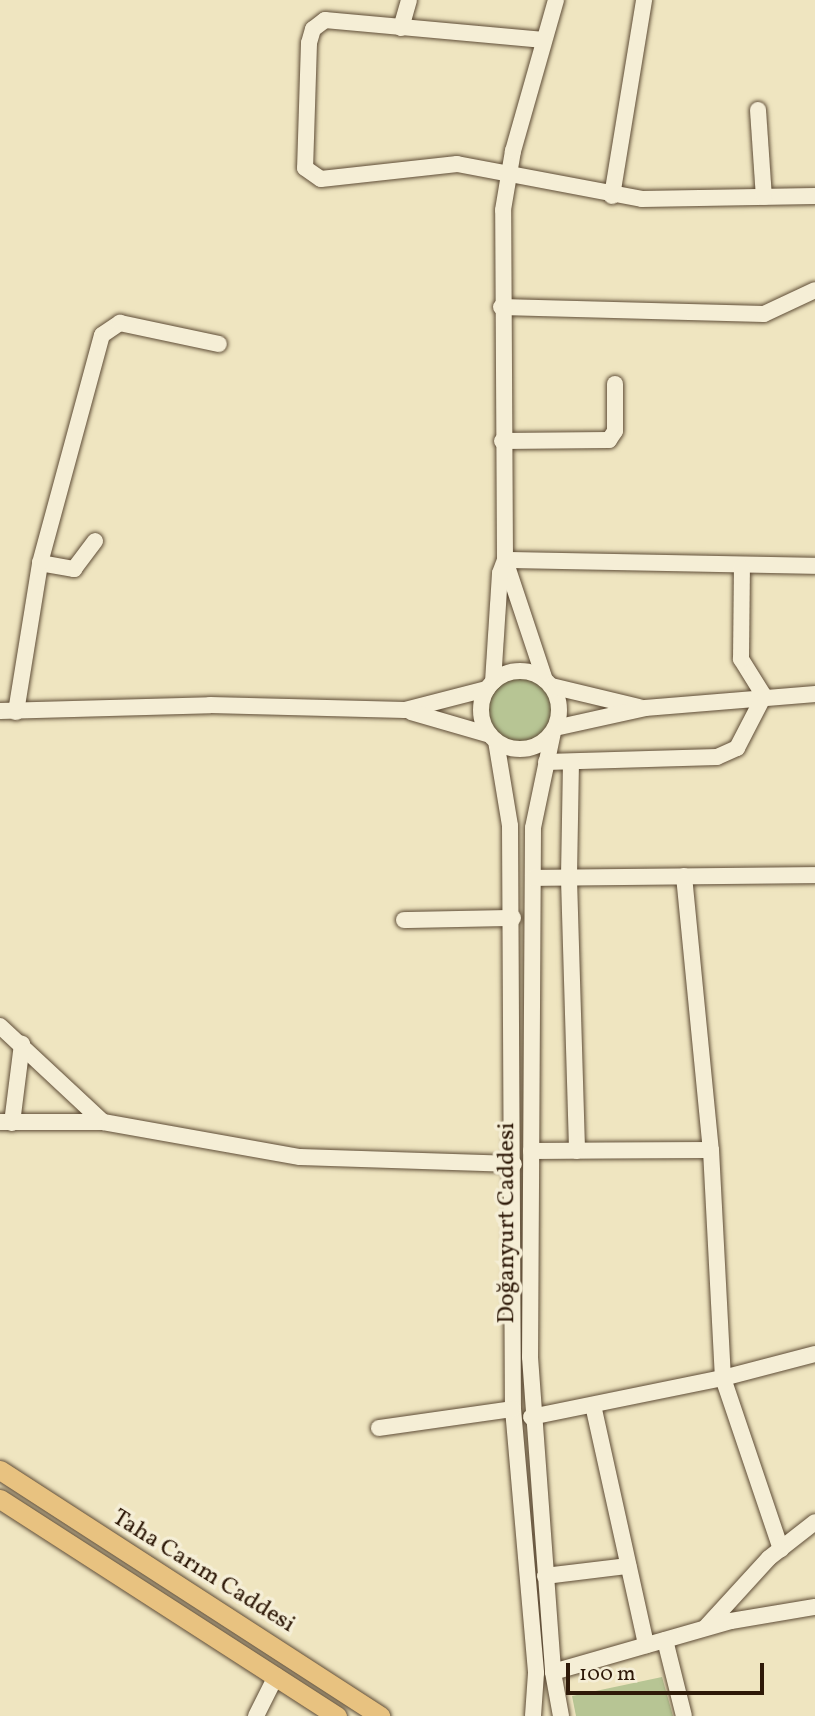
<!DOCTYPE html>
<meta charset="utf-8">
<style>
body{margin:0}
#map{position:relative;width:815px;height:1716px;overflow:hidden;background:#efe5c0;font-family:Vollkorn,serif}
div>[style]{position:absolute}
.green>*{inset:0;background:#b7c594}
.round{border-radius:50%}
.roads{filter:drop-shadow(0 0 2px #5e4c36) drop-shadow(0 0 2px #5e4c36)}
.minor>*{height:16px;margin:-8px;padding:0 8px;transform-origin:8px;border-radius:8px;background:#f5eed6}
.minor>.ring{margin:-8px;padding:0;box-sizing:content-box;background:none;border:16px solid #f5eed6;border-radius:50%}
.major>*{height:19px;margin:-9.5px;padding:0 9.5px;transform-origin:9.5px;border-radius:9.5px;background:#e8c280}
span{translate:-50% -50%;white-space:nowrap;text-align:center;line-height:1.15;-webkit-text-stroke:7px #f5eed6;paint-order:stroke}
.street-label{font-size:24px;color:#2e1908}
.scale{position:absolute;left:566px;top:1663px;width:198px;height:32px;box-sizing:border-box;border:4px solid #2e1908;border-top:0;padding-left:9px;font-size:21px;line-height:24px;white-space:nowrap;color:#2e1908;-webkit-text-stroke:5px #f5eed6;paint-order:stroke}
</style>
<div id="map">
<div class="green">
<i class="round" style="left:488px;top:678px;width:64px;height:64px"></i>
<i style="clip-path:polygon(662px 1677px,673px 1716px,576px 1716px,572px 1696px)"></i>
</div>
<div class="roads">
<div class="minor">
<i style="left:401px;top:28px;width:29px;rotate:-74deg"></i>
<i style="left:544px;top:40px;width:220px;rotate:-174.8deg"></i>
<i style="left:325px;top:20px;width:15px;rotate:143deg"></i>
<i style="left:313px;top:29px;width:15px;rotate:106deg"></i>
<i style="left:309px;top:43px;width:125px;rotate:91.8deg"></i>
<i style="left:305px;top:168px;width:19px;rotate:35deg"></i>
<i style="left:321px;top:179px;width:137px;rotate:-6.3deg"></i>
<i style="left:457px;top:164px;width:188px;rotate:10.7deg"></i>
<i style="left:642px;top:199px;width:173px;rotate:-1deg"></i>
<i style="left:758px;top:110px;width:87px;rotate:86.1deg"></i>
<i style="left:612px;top:196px;width:199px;rotate:-80.7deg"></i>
<i style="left:501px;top:307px;width:263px;rotate:1.5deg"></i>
<i style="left:764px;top:314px;width:56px;rotate:-25.2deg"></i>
<i style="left:502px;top:441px;width:107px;rotate:-0.5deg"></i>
<i style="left:609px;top:440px;width:11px;rotate:-56deg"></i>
<i style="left:615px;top:431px;width:47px;rotate:-90deg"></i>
<i style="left:505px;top:560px;width:310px;rotate:1.1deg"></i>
<i style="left:505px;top:560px;width:126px;rotate:71.6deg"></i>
<i style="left:40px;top:563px;width:35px;rotate:10deg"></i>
<i style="left:74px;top:569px;width:35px;rotate:-53deg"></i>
<i class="ring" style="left:481px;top:671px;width:62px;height:62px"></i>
<i style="left:493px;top:682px;width:109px;rotate:-86.3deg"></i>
<i style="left:500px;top:573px;width:14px;rotate:-69deg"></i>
<i style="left:505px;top:560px;width:350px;rotate:-90.3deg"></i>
<i style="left:503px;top:210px;width:60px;rotate:-80.4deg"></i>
<i style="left:513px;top:151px;width:157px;rotate:-74.1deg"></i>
<i style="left:551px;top:686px;width:90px;rotate:13.4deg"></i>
<i style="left:0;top:711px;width:210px;rotate:-1.6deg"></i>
<i style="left:210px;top:705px;width:195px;rotate:1.5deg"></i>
<i style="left:405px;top:710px;width:85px;rotate:-14.4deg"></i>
<i style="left:16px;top:712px;width:151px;rotate:-80.8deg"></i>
<i style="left:40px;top:563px;width:236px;rotate:-74.8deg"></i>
<i style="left:102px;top:335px;width:22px;rotate:-34deg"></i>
<i style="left:120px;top:323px;width:101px;rotate:12deg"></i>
<i style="left:411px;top:712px;width:82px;rotate:16.2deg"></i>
<i style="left:555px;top:728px;width:92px;rotate:-12.5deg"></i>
<i style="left:645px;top:708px;width:171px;rotate:-4.7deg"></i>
<i style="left:553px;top:732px;width:98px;rotate:101.8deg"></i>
<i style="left:533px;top:828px;width:529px;rotate:90.32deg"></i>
<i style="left:530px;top:1357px;width:316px;rotate:85.8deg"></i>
<i style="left:553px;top:1672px;width:45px;rotate:79.7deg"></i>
<i style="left:496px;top:741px;width:86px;rotate:80.6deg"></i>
<i style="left:510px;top:826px;width:583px;rotate:89.71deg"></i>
<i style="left:513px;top:1409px;width:265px;rotate:85deg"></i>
<i style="left:536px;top:1673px;width:43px;rotate:94deg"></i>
<i style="left:546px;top:762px;width:171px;rotate:-1.7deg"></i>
<i style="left:717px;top:757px;width:22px;rotate:-24deg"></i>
<i style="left:737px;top:748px;width:59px;rotate:-62.6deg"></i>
<i style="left:764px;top:696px;width:44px;rotate:-121.9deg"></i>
<i style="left:741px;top:659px;width:92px;rotate:-89.4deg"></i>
<i style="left:571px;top:762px;width:117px;rotate:91deg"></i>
<i style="left:569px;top:879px;width:272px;rotate:88.3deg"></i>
<i style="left:684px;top:876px;width:275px;rotate:84.4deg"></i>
<i style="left:711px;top:1150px;width:228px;rotate:87deg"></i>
<i style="left:723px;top:1378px;width:181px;rotate:71.3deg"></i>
<i style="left:533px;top:878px;width:282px;rotate:-0.6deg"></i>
<i style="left:404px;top:920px;width:109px;rotate:-1.1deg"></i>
<i style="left:0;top:1026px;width:141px;rotate:43deg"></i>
<i style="left:0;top:1122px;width:103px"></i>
<i style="left:103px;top:1122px;width:200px;rotate:10.1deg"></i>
<i style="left:300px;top:1157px;width:214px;rotate:1.9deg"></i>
<i style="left:12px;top:1123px;width:80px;rotate:-82.8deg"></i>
<i style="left:531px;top:1151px;width:180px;rotate:-0.3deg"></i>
<i style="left:593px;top:1405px;width:246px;rotate:77.5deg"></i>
<i style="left:531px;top:1417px;width:196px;rotate:-11.5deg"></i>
<i style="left:723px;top:1378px;width:95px;rotate:-14.6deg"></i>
<i style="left:379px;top:1428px;width:135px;rotate:-8.1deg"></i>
<i style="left:545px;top:1576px;width:84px;rotate:-6.9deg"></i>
<i style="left:706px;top:1627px;width:93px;rotate:-47.6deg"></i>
<i style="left:769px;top:1558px;width:58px;rotate:-38deg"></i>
<i style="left:665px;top:1640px;width:78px;rotate:76deg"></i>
<i style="left:553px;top:1672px;width:185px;rotate:-16deg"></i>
<i style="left:731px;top:1621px;width:85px;rotate:-9.5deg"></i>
<i style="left:256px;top:1716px;width:45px;rotate:-63.4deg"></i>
</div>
<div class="major">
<i style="left:0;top:1470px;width:453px;rotate:32.9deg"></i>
<i style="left:0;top:1499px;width:401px;rotate:32.8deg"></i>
</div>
</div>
<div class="street-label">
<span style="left:508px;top:1223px;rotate:-90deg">Doğanyurt Caddesi</span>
<span style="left:203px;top:1572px;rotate:32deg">Taha Carım Caddesi</span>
</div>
<div class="scale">100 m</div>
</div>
